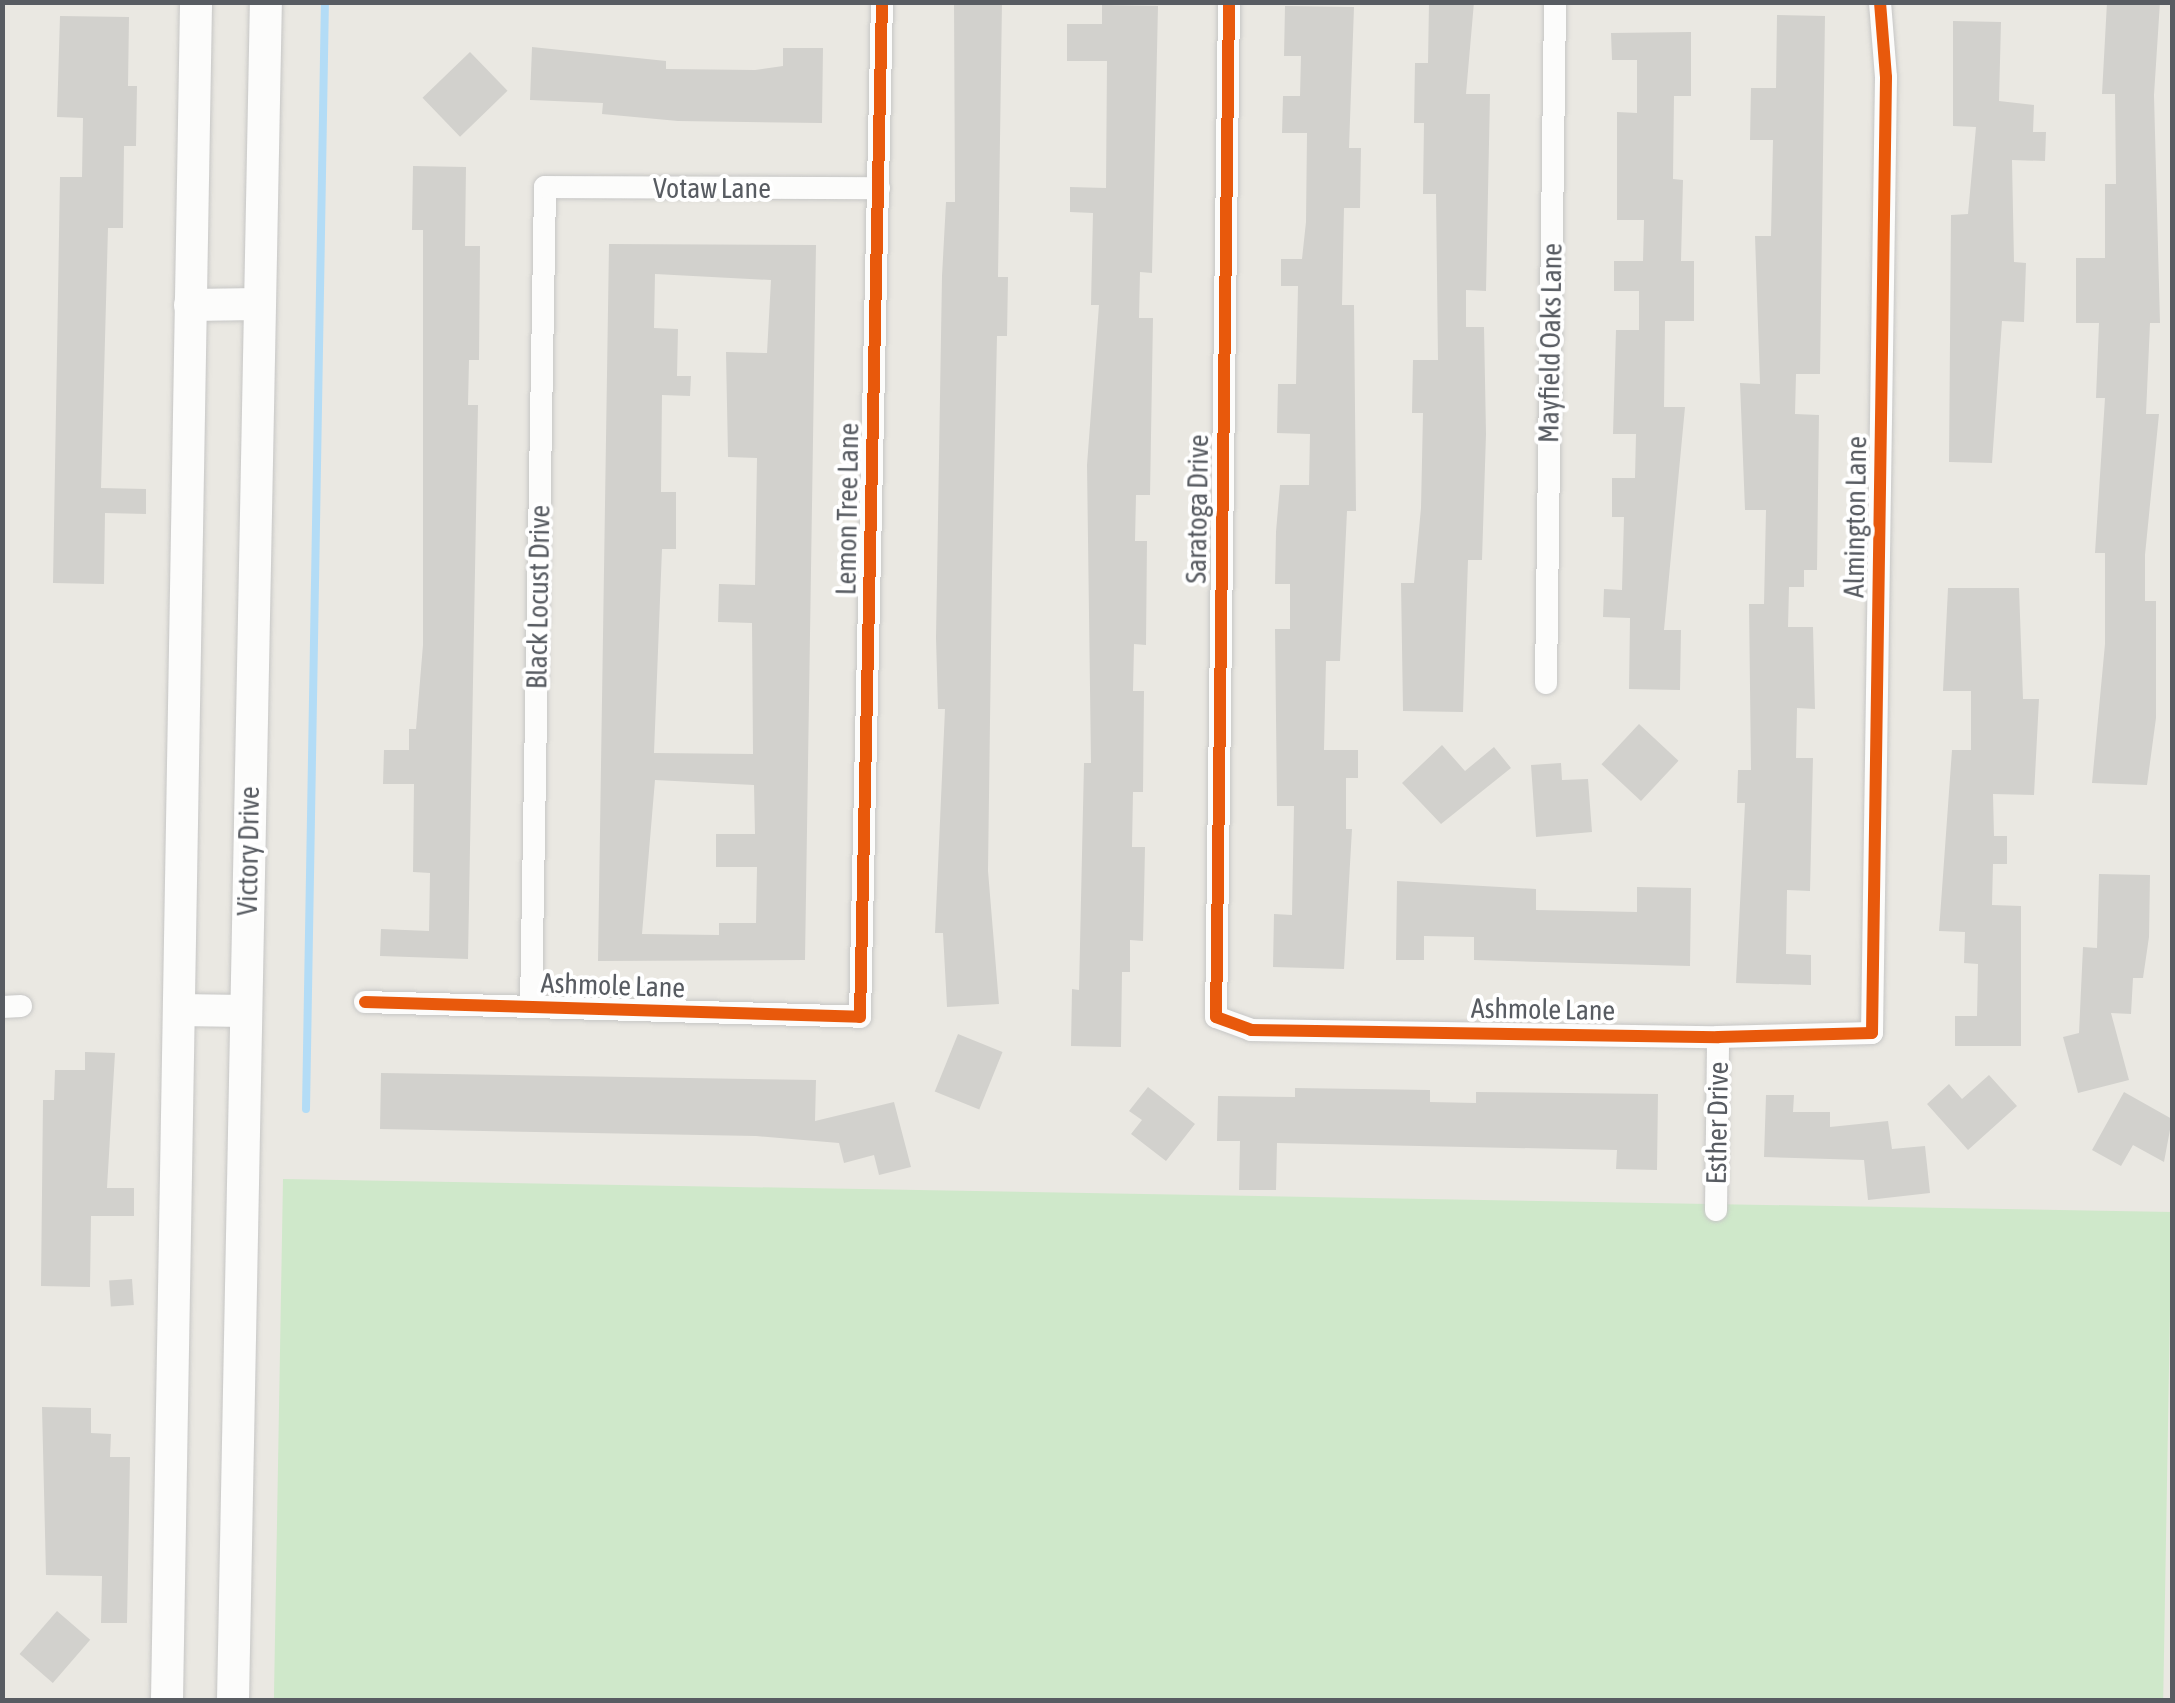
<!DOCTYPE html>
<style>
body{margin:0}
#map{position:relative;width:2175px;height:1703px;overflow:hidden;background:#eae8e2;font-family:"Asap Condensed",sans-serif}
div>[style]{position:absolute}
.green>*{inset:0;background:#cfe8ca;transform-origin:0 0}
.stream>*{height:8px;margin:-4px;padding:0 4px;transform-origin:4px;border-radius:4px;background:#b3dcf6}
.building>*{inset:0;background:#d2d1cd;transform-origin:0 0}
.roads{filter:drop-shadow(0 0 2px #c6c6c5) drop-shadow(0 0 2px #c6c6c5)}
.street>*{height:22px;margin:-11px;padding:0 11px;transform-origin:11px;border-radius:11px;background:#fcfcfb}
.secondary>*{height:32px;margin:-16px;padding:0 16px;transform-origin:16px;border-radius:16px;background:#fcfcfb}
.cycleway>*{height:12px;margin:-6px;padding:0 6px;transform-origin:6px;border-radius:6px;background:#e8590c}
span{translate:-50% -50%;white-space:nowrap;text-align:center;line-height:1.15;-webkit-text-stroke:8px #fff;paint-order:stroke}
.street-label{font-size:28px;color:#585c62}
.frame{position:absolute;inset:0;border:5px solid #585c62;pointer-events:none}
</style>
<div id="map">
<div class="green">
<i style="left:283px;top:1179px;width:1889px;height:521px;rotate:1deg"></i>
</div>
<div class="stream">
<i style="left:306px;top:1109px;width:1107px;rotate:-89.02deg"></i>
</div>
<div class="building">
<i style="clip-path:polygon(954px 2px,1002px 2px,998px 277px,1008px 277px,1007px 336px,997px 336px,992px 573px,988px 871px,999px 1004px,947px 1007px,943px 933px,935px 933px,945px 709px,938px 709px,936px 638px,942px 276px,946px 202px,955px 202px)"></i>
<i style="clip-path:polygon(1429px 2px,1474px 2px,1466px 94px,1490px 94px,1486px 291px,1466px 290px,1466px 327px,1484px 327px,1486px 434px,1482px 560px,1468px 560px,1463px 712px,1403px 711px,1401px 583px,1414px 583px,1421px 508px,1423px 413px,1412px 413px,1413px 360px,1438px 360px,1436px 194px,1423px 194px,1424px 123px,1414px 123px,1415px 63px,1428px 63px)"></i>
<i style="clip-path:polygon(2107px 2px,2160px 2px,2154px 95px,2160px 323px,2150px 323px,2146px 414px,2159px 414px,2145px 555px,2145px 601px,2156px 601px,2156px 718px,2147px 785px,2092px 783px,2105px 644px,2105px 553px,2095px 553px,2105px 398px,2096px 398px,2099px 323px,2076px 323px,2076px 258px,2105px 258px,2105px 184px,2116px 184px,2115px 94px,2102px 94px)"></i>
<i style="clip-path:polygon(1102px 5px,1158px 6px,1152px 273px,1140px 272px,1139px 318px,1153px 318px,1150px 495px,1136px 495px,1135px 541px,1147px 541px,1146px 645px,1134px 644px,1133px 691px,1144px 691px,1143px 792px,1133px 792px,1132px 847px,1145px 847px,1144px 898px,1143px 941px,1130px 940px,1130px 972px,1122px 972px,1121px 1047px,1071px 1046px,1072px 989px,1079px 990px,1084px 763px,1091px 763px,1087px 465px,1099px 305px,1091px 305px,1093px 213px,1070px 212px,1070px 187px,1106px 188px,1107px 61px,1067px 61px,1067px 24px,1102px 24px)"></i>
<i style="clip-path:polygon(1285px 6px,1354px 7px,1349px 148px,1361px 148px,1360px 208px,1344px 208px,1342px 305px,1354px 305px,1356px 511px,1347px 511px,1340px 661px,1326px 661px,1324px 750px,1358px 750px,1358px 778px,1346px 778px,1346px 829px,1352px 829px,1344px 969px,1273px 967px,1274px 914px,1292px 915px,1294px 806px,1277px 806px,1275px 629px,1290px 629px,1290px 584px,1275px 584px,1276px 532px,1280px 485px,1309px 485px,1310px 434px,1277px 433px,1278px 384px,1296px 384px,1298px 286px,1281px 286px,1281px 259px,1302px 259px,1306px 222px,1307px 133px,1282px 133px,1283px 96px,1300px 96px,1301px 56px,1284px 56px)"></i>
<i style="clip-path:polygon(1777px 15px,1825px 16px,1820px 374px,1796px 374px,1795px 414px,1819px 415px,1817px 570px,1804px 570px,1804px 587px,1789px 587px,1788px 627px,1813px 627px,1815px 709px,1797px 708px,1796px 758px,1813px 758px,1810px 891px,1787px 890px,1786px 954px,1811px 955px,1811px 985px,1736px 983px,1745px 803px,1737px 803px,1738px 770px,1751px 770px,1749px 604px,1764px 604px,1766px 510px,1745px 510px,1740px 383px,1760px 384px,1755px 236px,1771px 236px,1773px 140px,1750px 140px,1751px 88px,1776px 88px)"></i>
<i style="clip-path:polygon(60px 16px,129px 17px,128px 86px,137px 86px,136px 146px,124px 146px,123px 228px,108px 228px,101px 488px,146px 489px,146px 514px,105px 513px,104px 584px,53px 583px,60px 177px,82px 177px,83px 118px,57px 117px)"></i>
<i style="clip-path:polygon(1953px 21px,2001px 22px,1999px 101px,2034px 105px,2033px 132px,2046px 132px,2045px 161px,2012px 160px,2014px 262px,2026px 263px,2024px 322px,2002px 321px,1992px 463px,1949px 462px,1951px 215px,1968px 214px,1976px 127px,1953px 126px)"></i>
<i style="clip-path:polygon(1691px 32px,1691px 96px,1674px 96px,1673px 179px,1683px 180px,1681px 261px,1694px 261px,1694px 321px,1665px 321px,1664px 407px,1685px 407px,1664px 630px,1681px 630px,1680px 690px,1629px 689px,1630px 618px,1603px 617px,1604px 589px,1622px 590px,1624px 517px,1612px 517px,1612px 478px,1635px 478px,1636px 434px,1613px 434px,1616px 330px,1639px 330px,1639px 291px,1614px 291px,1614px 261px,1643px 261px,1644px 220px,1617px 220px,1617px 112px,1637px 113px,1637px 60px,1612px 60px,1611px 33px)"></i>
<i style="clip-path:polygon(532px 47px,666px 61px,666px 69px,755px 70px,783px 66px,783px 48px,823px 48px,822px 123px,678px 121px,602px 114px,603px 103px,530px 100px)"></i>
<i style="left:470px;top:52px;width:54px;height:66px;rotate:46deg"></i>
<i style="clip-path:polygon(413px 166px,466px 167px,465px 246px,480px 246px,479px 360px,469px 360px,468px 405px,478px 405px,468px 959px,380px 956px,381px 929px,429px 931px,430px 873px,413px 872px,414px 784px,383px 784px,384px 750px,409px 750px,409px 729px,416px 729px,423px 645px,423px 230px,412px 230px)"></i>
<i style="clip-path:polygon(evenodd,609px 244px,816px 245px,805px 960px,598px 961px,609px 244px,655px 274px,771px 280px,767px 353px,726px 352px,728px 457px,757px 458px,755px 585px,719px 584px,718px 622px,752px 623px,753px 754px,654px 753px,662px 549px,676px 549px,676px 492px,661px 492px,662px 395px,690px 396px,691px 376px,677px 376px,678px 329px,654px 328px,655px 274px,609px 244px,655px 780px,754px 785px,755px 834px,716px 834px,716px 867px,757px 867px,756px 923px,719px 923px,719px 935px,642px 934px,655px 780px)"></i>
<i style="clip-path:polygon(1948px 588px,2019px 588px,2023px 699px,2039px 699px,2034px 795px,1993px 794px,1994px 836px,2007px 836px,2007px 864px,1993px 864px,1992px 905px,2021px 906px,2021px 1046px,1955px 1046px,1955px 1016px,1977px 1016px,1978px 964px,1964px 963px,1965px 932px,1939px 931px,1952px 750px,1971px 750px,1971px 691px,1943px 691px)"></i>
<i style="left:1639px;top:724px;width:54px;height:55px;rotate:43deg"></i>
<i style="clip-path:polygon(1442px 745px,1465px 771px,1494px 747px,1511px 768px,1441px 824px,1402px 783px)"></i>
<i style="clip-path:polygon(1561px 763px,1562px 780px,1588px 779px,1592px 832px,1536px 837px,1531px 765px)"></i>
<i style="clip-path:polygon(2099px 874px,2150px 875px,2149px 937px,2143px 978px,2133px 978px,2131px 1014px,2111px 1013px,2129px 1080px,2078px 1093px,2063px 1037px,2079px 1033px,2083px 947px,2097px 948px)"></i>
<i style="clip-path:polygon(1397px 881px,1536px 889px,1536px 910px,1637px 912px,1637px 887px,1691px 888px,1690px 966px,1474px 960px,1474px 937px,1424px 936px,1424px 960px,1396px 960px)"></i>
<i style="left:958px;top:1034px;width:48px;height:62px;rotate:22deg"></i>
<i style="clip-path:polygon(85px 1052px,115px 1053px,107px 1188px,134px 1188px,134px 1216px,91px 1216px,90px 1287px,41px 1286px,43px 1100px,54px 1100px,55px 1070px,85px 1070px)"></i>
<i style="clip-path:polygon(381px 1073px,816px 1080px,815px 1121px,894px 1102px,911px 1167px,879px 1175px,874px 1155px,844px 1163px,839px 1143px,756px 1136px,380px 1129px)"></i>
<i style="clip-path:polygon(1989px 1075px,2017px 1106px,1968px 1150px,1927px 1104px,1949px 1084px,1962px 1099px)"></i>
<i style="clip-path:polygon(1148px 1087px,1195px 1124px,1166px 1161px,1131px 1134px,1142px 1120px,1129px 1111px)"></i>
<i style="clip-path:polygon(1295px 1088px,1430px 1090px,1430px 1102px,1476px 1103px,1476px 1092px,1658px 1094px,1657px 1170px,1616px 1169px,1617px 1150px,1277px 1143px,1276px 1190px,1239px 1190px,1240px 1141px,1217px 1141px,1218px 1096px,1295px 1097px)"></i>
<i style="clip-path:polygon(2124px 1092px,2172px 1119px,2164px 1162px,2133px 1145px,2121px 1166px,2092px 1150px)"></i>
<i style="clip-path:polygon(1766px 1095px,1794px 1095px,1793px 1112px,1830px 1112px,1830px 1127px,1888px 1121px,1892px 1149px,1925px 1146px,1930px 1193px,1868px 1200px,1864px 1160px,1764px 1157px)"></i>
<i style="left:132px;top:1279px;width:26px;height:23px;rotate:86deg"></i>
<i style="clip-path:polygon(42px 1407px,91px 1408px,91px 1433px,111px 1434px,110px 1457px,130px 1457px,127px 1623px,101px 1623px,102px 1576px,46px 1575px)"></i>
<i style="left:57px;top:1611px;width:44px;height:57px;rotate:41deg"></i>
</div>
<div class="roads">
<div class="street">
<i style="left:1229px;top:2px;width:1015px;rotate:90.73deg"></i>
<i style="left:1216px;top:1017px;width:37px;rotate:20deg"></i>
<i style="left:1251px;top:1030px;width:467px;rotate:0.9deg"></i>
<i style="left:1718px;top:1037px;width:154px;rotate:-1.5deg"></i>
<i style="left:1872px;top:1033px;width:956px;rotate:-89.16deg"></i>
<i style="left:1886px;top:77px;width:75px;rotate:-94.6deg"></i>
<i style="left:1546px;top:683px;width:681px;rotate:-89.24deg"></i>
<i style="left:365px;top:1002px;width:495px;rotate:1.7deg"></i>
<i style="left:860px;top:1017px;width:1015px;rotate:-88.76deg"></i>
<i style="left:2px;top:1007px;width:19px;rotate:-3deg"></i>
<i style="left:531px;top:1007px;width:820px;rotate:-89.02deg"></i>
<i style="left:545px;top:187px;width:334px;rotate:0.2deg"></i>
<i style="left:1716px;top:1210px;width:173px;rotate:-89.3deg"></i>
</div>
<div class="secondary">
<i style="left:190px;top:305px;width:69px;rotate:-0.8deg"></i>
<i style="left:179px;top:1010px;width:66px;rotate:0.9deg"></i>
<i style="left:167px;top:1700px;width:1698px;rotate:-89.02deg"></i>
<i style="left:233px;top:1700px;width:1698px;rotate:-88.89deg"></i>
</div>
</div>
<div class="cycleway">
<i style="left:1229px;top:2px;width:1015px;rotate:90.73deg"></i>
<i style="left:1216px;top:1017px;width:37px;rotate:20deg"></i>
<i style="left:1251px;top:1030px;width:467px;rotate:0.9deg"></i>
<i style="left:1718px;top:1037px;width:154px;rotate:-1.5deg"></i>
<i style="left:1872px;top:1033px;width:956px;rotate:-89.16deg"></i>
<i style="left:1886px;top:77px;width:75px;rotate:-94.6deg"></i>
<i style="left:365px;top:1002px;width:495px;rotate:1.7deg"></i>
<i style="left:860px;top:1017px;width:1015px;rotate:-88.76deg"></i>
</div>
<div class="street-label">
<span style="left:712px;top:188px">Votaw Lane</span>
<span style="left:1550px;top:343px;rotate:-89deg">Mayfield Oaks Lane</span>
<span style="left:847px;top:509px;rotate:-89deg">Lemon Tree Lane</span>
<span style="left:1197px;top:509px;rotate:-89deg">Saratoga Drive</span>
<span style="left:1855px;top:517px;rotate:-89deg">Almington Lane</span>
<span style="left:538px;top:597px;rotate:-89deg">Black Locust Drive</span>
<span style="left:248px;top:851px;rotate:-89deg">Victory Drive</span>
<span style="left:613px;top:985px;rotate:2deg">Ashmole Lane</span>
<span style="left:1543px;top:1009px;rotate:1deg">Ashmole Lane</span>
<span style="left:1717px;top:1123px;rotate:-89deg">Esther Drive</span>
</div>
<div class="frame"></div>
</div>
